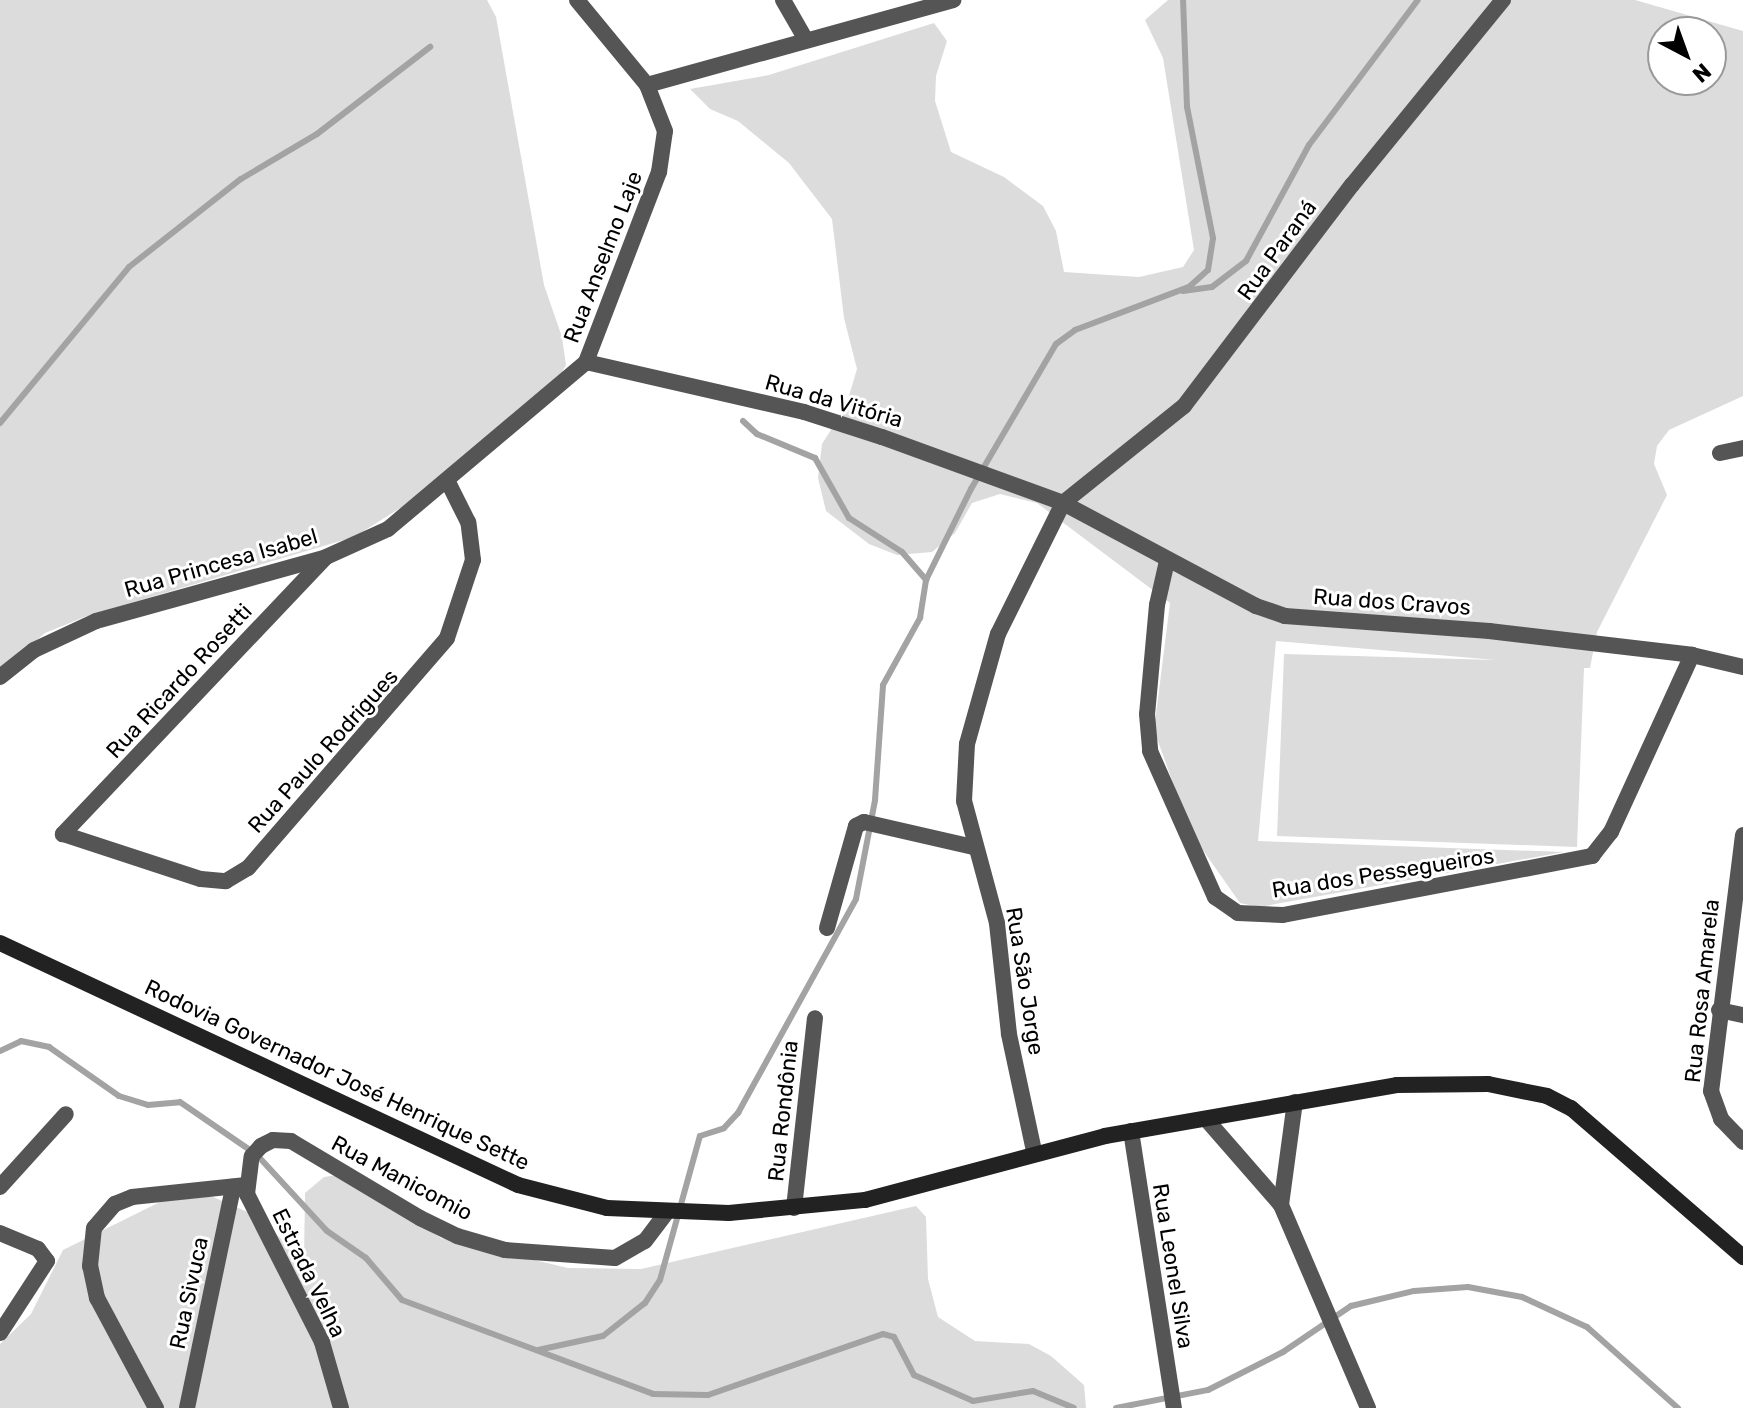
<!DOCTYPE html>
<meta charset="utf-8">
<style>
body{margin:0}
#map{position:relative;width:1743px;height:1408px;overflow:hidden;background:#fff;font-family:Rubik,sans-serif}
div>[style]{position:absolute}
.green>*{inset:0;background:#dcdcdc}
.stream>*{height:6px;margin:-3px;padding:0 3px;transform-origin:3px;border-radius:3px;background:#a3a3a3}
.minor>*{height:16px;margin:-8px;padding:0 8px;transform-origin:8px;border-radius:8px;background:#555}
.secondary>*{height:16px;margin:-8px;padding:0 8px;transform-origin:8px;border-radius:8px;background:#222}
span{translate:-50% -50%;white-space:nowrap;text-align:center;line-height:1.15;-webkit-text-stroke:6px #fff;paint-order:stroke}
.street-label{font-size:22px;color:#000}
.north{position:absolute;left:1647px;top:16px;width:80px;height:80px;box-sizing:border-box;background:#fff;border:2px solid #999;border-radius:50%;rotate:139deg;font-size:22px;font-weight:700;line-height:32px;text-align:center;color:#000}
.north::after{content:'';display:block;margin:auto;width:28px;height:36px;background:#000;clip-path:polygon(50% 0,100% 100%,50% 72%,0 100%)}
</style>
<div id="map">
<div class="green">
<i style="clip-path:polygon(0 0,487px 0,496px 17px,544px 285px,562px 337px,566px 365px,551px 391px,421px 495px,354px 537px,87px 616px,45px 633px,0 671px)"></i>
<i style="clip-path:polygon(evenodd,1168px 0,1635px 0,1743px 31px,1743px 396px,1669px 430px,1657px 446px,1654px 464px,1667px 495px,1597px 632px,1590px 668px,1584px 668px,1577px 847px,1277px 836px,1284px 654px,1496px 660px,1276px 641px,1258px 841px,1564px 852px,1259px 907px,1240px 903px,1191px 833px,1154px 730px,1170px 603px,1037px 503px,1000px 494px,972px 503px,955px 533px,932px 552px,897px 555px,869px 544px,826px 511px,818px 478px,822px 444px,846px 406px,857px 369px,844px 318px,832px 219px,789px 163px,738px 121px,710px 109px,690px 89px,769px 75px,934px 23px,947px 41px,936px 76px,935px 101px,951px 152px,1004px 177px,1043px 206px,1056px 231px,1064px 272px,1139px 277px,1183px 267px,1194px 250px,1163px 58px,1145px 20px,1168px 0,1663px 32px,1711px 32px,1711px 80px,1663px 80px,1663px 32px)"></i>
<i style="clip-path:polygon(337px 1175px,441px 1238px,568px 1268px,641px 1269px,916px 1206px,926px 1217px,928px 1279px,938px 1317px,975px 1341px,1029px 1344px,1051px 1356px,1084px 1385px,1086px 1408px,0 1408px,0 1344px,31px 1314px,63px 1250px,166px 1199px,204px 1193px,252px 1214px,304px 1258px,305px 1193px,324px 1177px)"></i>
</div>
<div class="stream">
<i style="left:1183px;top:291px;width:29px;rotate:-8deg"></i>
<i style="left:1212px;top:287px;width:43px;rotate:-37.4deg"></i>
<i style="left:1246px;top:261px;width:132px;rotate:-61.5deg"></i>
<i style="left:1309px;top:145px;width:181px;rotate:-53.1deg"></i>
<i style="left:743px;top:421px;width:19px;rotate:43deg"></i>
<i style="left:757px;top:434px;width:63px;rotate:22.5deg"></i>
<i style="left:815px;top:458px;width:69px;rotate:60.5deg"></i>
<i style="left:849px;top:518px;width:63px;rotate:32.7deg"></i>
<i style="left:902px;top:552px;width:37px;rotate:49deg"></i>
<i style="left:0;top:423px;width:202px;rotate:-50.4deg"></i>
<i style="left:129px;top:267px;width:142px;rotate:-38.2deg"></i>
<i style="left:241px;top:179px;width:88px;rotate:-30.6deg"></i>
<i style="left:317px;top:134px;width:143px;rotate:-37.6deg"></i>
<i style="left:0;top:1051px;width:23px;rotate:-25deg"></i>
<i style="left:21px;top:1041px;width:29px;rotate:12deg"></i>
<i style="left:49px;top:1047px;width:85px;rotate:35deg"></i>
<i style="left:119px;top:1096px;width:30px;rotate:17deg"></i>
<i style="left:148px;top:1105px;width:32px;rotate:-5deg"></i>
<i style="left:180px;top:1102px;width:93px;rotate:34.5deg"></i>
<i style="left:257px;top:1155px;width:103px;rotate:47.4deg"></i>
<i style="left:327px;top:1231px;width:47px;rotate:34.7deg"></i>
<i style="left:366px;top:1258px;width:55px;rotate:49.4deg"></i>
<i style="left:402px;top:1300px;width:268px;rotate:20.5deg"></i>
<i style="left:653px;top:1394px;width:55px;rotate:1deg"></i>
<i style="left:708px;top:1395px;width:185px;rotate:-19.2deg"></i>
<i style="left:883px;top:1334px;width:11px;rotate:15deg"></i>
<i style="left:894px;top:1337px;width:43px;rotate:62.2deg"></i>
<i style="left:914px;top:1375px;width:64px;rotate:23.8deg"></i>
<i style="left:973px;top:1401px;width:61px;rotate:-9.5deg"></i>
<i style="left:1033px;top:1391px;width:44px;rotate:22.5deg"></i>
<i style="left:538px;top:1350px;width:66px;rotate:-12.2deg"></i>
<i style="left:603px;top:1336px;width:53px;rotate:-38.2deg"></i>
<i style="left:645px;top:1303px;width:27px;rotate:-57deg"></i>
<i style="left:660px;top:1280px;width:149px;rotate:-74.5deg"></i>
<i style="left:700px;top:1136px;width:25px;rotate:-18deg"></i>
<i style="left:724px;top:1128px;width:21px;rotate:-47deg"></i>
<i style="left:738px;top:1113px;width:244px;rotate:-61.1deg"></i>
<i style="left:856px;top:899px;width:101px;rotate:-79.1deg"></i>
<i style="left:875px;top:800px;width:115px;rotate:-86deg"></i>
<i style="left:883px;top:685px;width:77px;rotate:-61.1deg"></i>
<i style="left:920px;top:618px;width:38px;rotate:-81deg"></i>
<i style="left:926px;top:580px;width:102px;rotate:-63.7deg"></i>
<i style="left:971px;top:489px;width:168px;rotate:-59.6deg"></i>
<i style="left:1056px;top:344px;width:24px;rotate:-36deg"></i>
<i style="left:1075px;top:330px;width:122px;rotate:-20.7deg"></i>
<i style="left:1189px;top:287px;width:25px;rotate:-42deg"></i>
<i style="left:1208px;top:270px;width:32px;rotate:-81deg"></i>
<i style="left:1213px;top:238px;width:134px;rotate:-101.2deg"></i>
<i style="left:1187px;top:107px;width:107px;rotate:-92.1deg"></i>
<i style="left:1116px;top:1408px;width:94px;rotate:-11.1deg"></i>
<i style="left:1208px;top:1390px;width:84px;rotate:-26.9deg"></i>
<i style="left:1283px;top:1352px;width:82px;rotate:-34.1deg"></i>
<i style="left:1351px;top:1306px;width:65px;rotate:-13.4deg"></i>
<i style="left:1414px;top:1291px;width:54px;rotate:-4.2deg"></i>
<i style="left:1468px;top:1287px;width:55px;rotate:10.5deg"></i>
<i style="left:1522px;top:1297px;width:72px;rotate:24.8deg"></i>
<i style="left:1587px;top:1327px;width:122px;rotate:41.7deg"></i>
</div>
<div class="minor">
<i style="left:783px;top:0;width:46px;rotate:60.1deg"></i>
<i style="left:647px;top:85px;width:318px;rotate:-15.5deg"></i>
<i style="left:586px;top:362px;width:224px;rotate:12.9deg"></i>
<i style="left:804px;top:412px;width:82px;rotate:17.8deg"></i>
<i style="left:882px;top:437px;width:193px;rotate:20deg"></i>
<i style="left:1063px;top:503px;width:219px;rotate:28.1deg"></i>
<i style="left:1256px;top:606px;width:31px;rotate:19deg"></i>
<i style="left:1285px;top:616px;width:205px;rotate:4.2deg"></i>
<i style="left:1489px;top:631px;width:204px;rotate:6.7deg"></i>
<i style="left:1692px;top:655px;width:52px;rotate:13.2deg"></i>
<i style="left:1720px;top:453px;width:24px;rotate:-12deg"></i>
<i style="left:325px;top:558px;width:381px;rotate:133.5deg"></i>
<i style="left:63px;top:834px;width:145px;rotate:18.1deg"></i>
<i style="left:201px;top:879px;width:25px;rotate:5deg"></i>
<i style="left:226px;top:881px;width:26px;rotate:-31deg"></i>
<i style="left:248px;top:868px;width:304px;rotate:-49.1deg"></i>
<i style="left:447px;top:638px;width:82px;rotate:-71.6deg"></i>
<i style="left:473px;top:560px;width:38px;rotate:-97deg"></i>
<i style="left:468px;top:522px;width:45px;rotate:-116.6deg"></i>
<i style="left:1167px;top:561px;width:45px;rotate:102.8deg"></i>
<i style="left:1157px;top:605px;width:109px;rotate:95.2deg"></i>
<i style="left:1147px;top:714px;width:37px;rotate:85deg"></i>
<i style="left:1150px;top:751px;width:160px;rotate:66deg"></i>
<i style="left:1215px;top:897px;width:28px;rotate:35deg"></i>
<i style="left:1238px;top:913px;width:45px;rotate:2.5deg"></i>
<i style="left:1283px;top:915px;width:315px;rotate:-10.8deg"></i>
<i style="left:1592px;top:856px;width:31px;rotate:-52deg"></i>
<i style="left:1611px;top:832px;width:195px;rotate:-65.4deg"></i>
<i style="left:0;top:677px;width:43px;rotate:-38.5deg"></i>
<i style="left:34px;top:650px;width:68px;rotate:-25.1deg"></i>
<i style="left:96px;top:621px;width:239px;rotate:-15.5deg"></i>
<i style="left:326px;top:557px;width:68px;rotate:-24.3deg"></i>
<i style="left:388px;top:529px;width:259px;rotate:-40.1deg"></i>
<i style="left:586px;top:362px;width:204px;rotate:-69deg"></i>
<i style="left:659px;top:172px;width:41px;rotate:-81.7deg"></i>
<i style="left:665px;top:131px;width:49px;rotate:-111.4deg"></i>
<i style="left:647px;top:85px;width:110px;rotate:-129.5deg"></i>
<i style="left:1743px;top:835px;width:258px;rotate:97.1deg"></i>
<i style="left:1711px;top:1091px;width:30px;rotate:70deg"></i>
<i style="left:1721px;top:1119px;width:32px;rotate:46deg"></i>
<i style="left:827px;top:928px;width:106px;rotate:-74.1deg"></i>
<i style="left:856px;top:826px;width:9px;rotate:-27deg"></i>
<i style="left:864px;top:822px;width:112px;rotate:12.9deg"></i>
<i style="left:1719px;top:1010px;width:25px;rotate:12deg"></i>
<i style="left:1206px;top:1119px;width:114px;rotate:48.9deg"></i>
<i style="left:1281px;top:1205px;width:221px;rotate:66.8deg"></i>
<i style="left:1131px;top:1131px;width:280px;rotate:81.2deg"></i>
<i style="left:1034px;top:1151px;width:120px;rotate:-102.1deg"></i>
<i style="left:1009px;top:1034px;width:112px;rotate:-96.2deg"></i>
<i style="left:997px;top:923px;width:126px;rotate:-105.1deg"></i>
<i style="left:964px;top:801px;width:57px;rotate:-87deg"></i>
<i style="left:967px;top:744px;width:114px;rotate:-74.3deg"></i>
<i style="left:998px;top:634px;width:146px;rotate:-63.6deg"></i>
<i style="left:1063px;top:503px;width:155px;rotate:-38.7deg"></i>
<i style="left:1184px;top:406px;width:278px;rotate:-52.8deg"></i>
<i style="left:1352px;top:185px;width:239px;rotate:-50.8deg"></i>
<i style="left:0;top:1187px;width:98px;rotate:-47.9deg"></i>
<i style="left:1281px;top:1205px;width:104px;rotate:-82.3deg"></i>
<i style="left:794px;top:1208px;width:191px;rotate:-83.7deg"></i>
<i style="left:0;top:1233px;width:41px;rotate:22.8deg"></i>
<i style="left:38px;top:1249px;width:15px;rotate:53deg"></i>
<i style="left:47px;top:1261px;width:86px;rotate:123.1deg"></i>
<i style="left:156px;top:1408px;width:125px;rotate:-118.2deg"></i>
<i style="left:97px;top:1298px;width:33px;rotate:-102deg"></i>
<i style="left:90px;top:1266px;width:38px;rotate:-84deg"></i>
<i style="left:94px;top:1228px;width:32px;rotate:-49deg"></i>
<i style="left:115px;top:1204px;width:18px;rotate:-22deg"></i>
<i style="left:132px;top:1197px;width:115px;rotate:-6deg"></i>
<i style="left:187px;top:1408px;width:226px;rotate:-78.2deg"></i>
<i style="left:341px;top:1408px;width:69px;rotate:-106.1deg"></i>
<i style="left:322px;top:1342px;width:166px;rotate:-116.9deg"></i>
<i style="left:247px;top:1194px;width:38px;rotate:-83deg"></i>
<i style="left:252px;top:1156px;width:13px;rotate:-48deg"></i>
<i style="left:261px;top:1146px;width:13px;rotate:-27deg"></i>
<i style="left:273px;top:1140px;width:18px;rotate:3deg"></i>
<i style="left:291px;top:1141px;width:150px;rotate:30.8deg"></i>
<i style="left:420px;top:1218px;width:41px;rotate:25.9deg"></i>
<i style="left:457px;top:1236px;width:50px;rotate:16.3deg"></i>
<i style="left:505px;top:1250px;width:110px;rotate:4.2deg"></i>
<i style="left:615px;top:1258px;width:34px;rotate:-30deg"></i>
<i style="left:645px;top:1241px;width:34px;rotate:-53deg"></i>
</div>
<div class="secondary">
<i style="left:0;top:943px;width:572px;rotate:25.04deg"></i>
<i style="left:518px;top:1185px;width:92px;rotate:14.5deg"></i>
<i style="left:607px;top:1208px;width:122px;rotate:2.3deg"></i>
<i style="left:729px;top:1213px;width:137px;rotate:-5.5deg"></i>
<i style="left:865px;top:1200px;width:248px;rotate:-14.9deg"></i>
<i style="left:1105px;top:1136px;width:296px;rotate:-9.9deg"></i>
<i style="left:1397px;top:1085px;width:91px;rotate:-0.6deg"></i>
<i style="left:1488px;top:1084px;width:60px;rotate:11.5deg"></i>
<i style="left:1547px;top:1096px;width:27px;rotate:27deg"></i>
<i style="left:1571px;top:1108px;width:228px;rotate:40.9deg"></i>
</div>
<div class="street-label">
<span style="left:1277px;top:250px;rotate:-54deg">Rua Paraná</span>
<span style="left:603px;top:257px;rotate:-69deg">Rua Anselmo Laje</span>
<span style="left:834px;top:401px;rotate:16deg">Rua da Vitória</span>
<span style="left:221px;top:563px;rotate:-16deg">Rua Princesa Isabel</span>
<span style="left:1392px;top:602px;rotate:4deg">Rua dos Cravos</span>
<span style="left:179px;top:681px;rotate:-47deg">Rua Ricardo Rosetti</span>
<span style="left:323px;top:751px;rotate:-48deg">Rua Paulo Rodrigues</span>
<span style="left:1383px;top:873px;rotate:-9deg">Rua dos Pessegueiros</span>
<span style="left:1025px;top:981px;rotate:81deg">Rua São Jorge</span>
<span style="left:1702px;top:991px;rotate:-84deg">Rua Rosa Amarela</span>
<span style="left:337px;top:1075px;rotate:25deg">Rodovia Governador José Henrique Sette</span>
<span style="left:783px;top:1111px;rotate:-84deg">Rua Rondônia</span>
<span style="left:402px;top:1178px;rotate:28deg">Rua Manicomio</span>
<span style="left:1173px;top:1266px;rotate:81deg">Rua Leonel Silva</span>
<span style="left:309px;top:1273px;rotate:64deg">Estrada Velha</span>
<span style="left:189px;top:1293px;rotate:-78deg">Rua Sivuca</span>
</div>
<div class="north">N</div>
</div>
